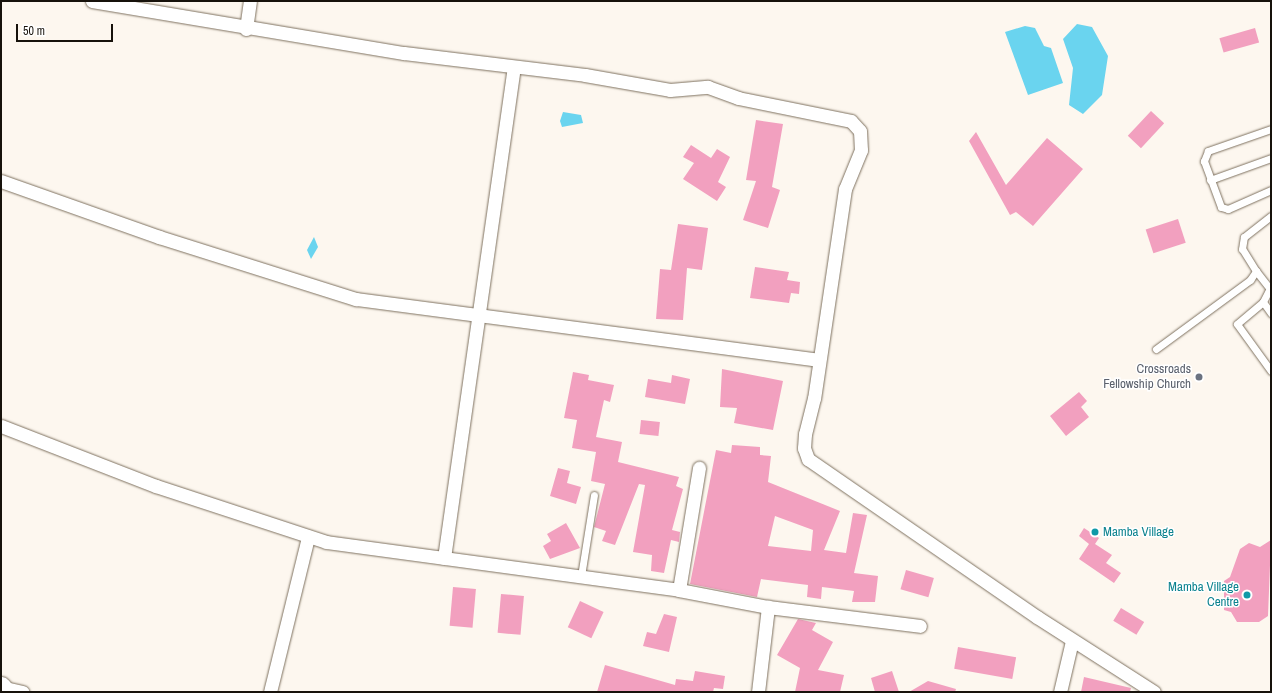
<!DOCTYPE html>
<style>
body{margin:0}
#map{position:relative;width:1272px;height:693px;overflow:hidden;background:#fdf7ef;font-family:"Archivo Narrow",sans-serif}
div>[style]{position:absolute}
.water>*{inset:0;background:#6ad4ef}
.building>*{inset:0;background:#f2a0bf;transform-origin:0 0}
.roads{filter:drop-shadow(0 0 1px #7e715f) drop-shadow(0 0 1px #7e715f)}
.service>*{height:7px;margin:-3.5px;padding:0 3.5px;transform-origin:3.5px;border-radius:3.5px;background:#fff}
.minor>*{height:13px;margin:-6.5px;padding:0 6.5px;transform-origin:6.5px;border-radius:6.5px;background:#fff}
.secondary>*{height:19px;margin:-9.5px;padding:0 9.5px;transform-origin:9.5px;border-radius:9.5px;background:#fff}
.dots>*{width:11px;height:11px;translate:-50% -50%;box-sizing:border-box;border:2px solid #fff;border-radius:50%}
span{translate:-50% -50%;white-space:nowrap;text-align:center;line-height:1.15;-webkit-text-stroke:3px #fff;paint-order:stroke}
.worship-label{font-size:13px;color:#5b616d}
.right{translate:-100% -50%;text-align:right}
.culture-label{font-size:13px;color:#0d838f}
.left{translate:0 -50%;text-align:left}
.frame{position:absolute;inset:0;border:2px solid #17120b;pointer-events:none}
.scale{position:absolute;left:16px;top:24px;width:97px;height:18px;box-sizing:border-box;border:2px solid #17120b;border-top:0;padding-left:5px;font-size:12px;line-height:14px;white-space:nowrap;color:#17120b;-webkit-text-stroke:3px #fff;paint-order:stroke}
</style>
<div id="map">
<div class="water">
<i style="clip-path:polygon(1077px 24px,1092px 27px,1108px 56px,1102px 95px,1083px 114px,1069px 105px,1073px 68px,1063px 39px)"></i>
<i style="clip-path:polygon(1025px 26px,1035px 28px,1044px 46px,1051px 48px,1063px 83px,1028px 95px,1005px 32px)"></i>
<i style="clip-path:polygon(563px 112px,581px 115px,583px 123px,562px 127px,560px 121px)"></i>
<i style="clip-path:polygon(314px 237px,318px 247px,311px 259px,307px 250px)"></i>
</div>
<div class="building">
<i style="left:1255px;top:28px;width:15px;height:37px;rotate:74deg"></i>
<i style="left:1151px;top:111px;width:18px;height:34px;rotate:43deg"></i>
<i style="clip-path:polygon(756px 120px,783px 124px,772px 187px,780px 190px,768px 228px,743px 220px,756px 181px,746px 180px)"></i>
<i style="clip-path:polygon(976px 132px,1006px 185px,1047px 138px,1083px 169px,1033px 226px,1016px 212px,1010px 215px,969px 141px)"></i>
<i style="clip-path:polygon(691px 145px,711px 158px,717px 149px,730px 157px,718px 182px,726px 187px,717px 201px,683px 179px,694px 163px,683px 157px)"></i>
<i style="left:1178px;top:219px;width:25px;height:34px;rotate:72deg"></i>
<i style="clip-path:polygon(678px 224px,708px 228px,702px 270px,687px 268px,683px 320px,656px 319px,660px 269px,671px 270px)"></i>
<i style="clip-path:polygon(755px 267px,789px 272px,787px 280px,800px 282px,799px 294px,791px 293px,789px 303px,750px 298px)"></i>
<i style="clip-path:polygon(722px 369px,783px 381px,773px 430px,734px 423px,737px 408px,720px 407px)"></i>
<i style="clip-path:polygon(573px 372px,589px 375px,588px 380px,614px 385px,610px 402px,604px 400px,596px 437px,622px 442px,618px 462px,679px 477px,676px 486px,683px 489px,672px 530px,680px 532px,679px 542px,671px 540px,664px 573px,651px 571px,652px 555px,633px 552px,645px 485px,639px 484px,615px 545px,602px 541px,606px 531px,594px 527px,605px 484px,591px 481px,596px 452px,572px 448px,577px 420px,564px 418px)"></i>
<i style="clip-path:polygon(672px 375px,690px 379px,685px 404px,645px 397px,648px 379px,671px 383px)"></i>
<i style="clip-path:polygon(1079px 392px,1087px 401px,1081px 407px,1089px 417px,1066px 436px,1050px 416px)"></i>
<i style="left:641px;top:420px;width:19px;height:14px;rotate:6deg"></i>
<i style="clip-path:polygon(evenodd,732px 445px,760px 447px,760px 455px,771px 456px,768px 482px,840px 511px,824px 550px,846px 553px,853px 513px,867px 515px,854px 573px,878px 576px,875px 602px,852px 602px,854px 591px,822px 587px,821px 599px,807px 597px,808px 585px,761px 579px,757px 597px,690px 584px,716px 450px,731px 453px,732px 445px,775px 516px,813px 530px,811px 551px,768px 546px,775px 516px)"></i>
<i style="clip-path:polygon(558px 468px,570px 471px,567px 483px,581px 487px,576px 504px,550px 496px)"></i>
<i style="clip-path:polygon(566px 523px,580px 548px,550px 559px,543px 546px,551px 541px,547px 534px)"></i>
<i style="clip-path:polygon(1084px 528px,1099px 538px,1095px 544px,1112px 555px,1106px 563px,1121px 573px,1114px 583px,1079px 559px,1089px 544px,1079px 536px)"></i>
<i style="clip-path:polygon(1271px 540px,1268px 616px,1259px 622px,1237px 622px,1231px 612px,1224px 610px,1224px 581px,1230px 577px,1240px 549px,1249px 543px,1260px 547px)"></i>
<i style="left:906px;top:570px;width:29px;height:20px;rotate:16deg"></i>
<i style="left:453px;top:587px;width:23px;height:39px;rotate:5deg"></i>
<i style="left:501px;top:594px;width:23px;height:39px;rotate:5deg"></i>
<i style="left:580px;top:601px;width:26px;height:29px;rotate:25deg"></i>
<i style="left:1121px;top:608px;width:27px;height:15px;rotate:31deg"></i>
<i style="clip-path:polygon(664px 614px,677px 617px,669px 652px,643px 646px,647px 632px,656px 634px)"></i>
<i style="clip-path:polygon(798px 619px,816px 623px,812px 630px,833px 642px,818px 670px,844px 675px,840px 692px,795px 692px,800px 668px,777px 655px)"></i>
<i style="left:958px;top:647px;width:59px;height:22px;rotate:10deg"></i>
<i style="clip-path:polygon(605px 665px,675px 685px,676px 679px,693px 681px,695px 671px,725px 676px,723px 689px,714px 688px,713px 692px,597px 692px)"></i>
<i style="clip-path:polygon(892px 671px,899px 692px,875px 692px,871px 678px)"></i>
<i style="clip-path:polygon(1084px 677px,1131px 688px,1130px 692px,1081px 692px)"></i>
<i style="clip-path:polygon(928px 681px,956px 689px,955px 692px,909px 692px)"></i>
</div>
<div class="roads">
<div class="service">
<i style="left:1271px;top:129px;width:67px;rotate:160.8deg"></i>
<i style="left:1208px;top:151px;width:11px;rotate:112deg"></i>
<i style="left:1204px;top:161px;width:49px;rotate:69.7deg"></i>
<i style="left:1221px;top:207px;width:7px;rotate:16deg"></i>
<i style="left:1228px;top:209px;width:47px;rotate:-23.8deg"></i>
<i style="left:1210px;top:180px;width:65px;rotate:-19.8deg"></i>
<i style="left:1256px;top:271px;width:24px;rotate:52deg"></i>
<i style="left:1270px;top:288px;width:16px;rotate:117deg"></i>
<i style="left:1263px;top:302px;width:34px;rotate:140deg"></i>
<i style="left:1237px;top:324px;width:58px;rotate:54.1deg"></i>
<i style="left:1263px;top:302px;width:14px;rotate:54deg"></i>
<i style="left:1156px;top:349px;width:117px;rotate:-36.3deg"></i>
<i style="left:1250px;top:280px;width:11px;rotate:-56deg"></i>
<i style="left:1256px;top:271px;width:26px;rotate:-122deg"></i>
<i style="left:1242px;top:249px;width:12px;rotate:-81deg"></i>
<i style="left:1244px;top:237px;width:34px;rotate:-38deg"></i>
<i style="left:581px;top:576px;width:82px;rotate:-80.9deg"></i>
</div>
<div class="minor">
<i style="left:92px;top:1px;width:316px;rotate:9.5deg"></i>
<i style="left:404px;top:53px;width:182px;rotate:6.9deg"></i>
<i style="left:585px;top:75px;width:86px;rotate:10deg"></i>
<i style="left:670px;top:90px;width:38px;rotate:-5deg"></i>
<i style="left:708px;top:87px;width:32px;rotate:20deg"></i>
<i style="left:738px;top:98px;width:115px;rotate:11.5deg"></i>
<i style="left:851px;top:121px;width:13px;rotate:48deg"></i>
<i style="left:860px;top:131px;width:19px;rotate:87deg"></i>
<i style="left:861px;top:150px;width:42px;rotate:112.3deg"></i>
<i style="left:845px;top:189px;width:211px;rotate:98.4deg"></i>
<i style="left:814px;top:398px;width:37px;rotate:104deg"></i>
<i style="left:805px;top:434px;width:14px;rotate:94deg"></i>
<i style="left:804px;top:448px;width:12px;rotate:70deg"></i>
<i style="left:808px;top:459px;width:278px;rotate:34.6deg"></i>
<i style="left:1037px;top:617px;width:139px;rotate:32.7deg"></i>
<i style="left:246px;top:29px;width:28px;rotate:-82deg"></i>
<i style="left:1px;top:181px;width:168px;rotate:19.5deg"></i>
<i style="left:159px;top:237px;width:207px;rotate:17.5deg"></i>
<i style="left:356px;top:299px;width:467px;rotate:7.5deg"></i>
<i style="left:1px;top:426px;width:166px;rotate:21.2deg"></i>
<i style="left:156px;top:486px;width:179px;rotate:18.2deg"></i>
<i style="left:326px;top:542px;width:356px;rotate:7.7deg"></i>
<i style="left:679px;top:590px;width:91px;rotate:10.8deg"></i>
<i style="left:768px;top:607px;width:153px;rotate:7.1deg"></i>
<i style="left:444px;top:558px;width:495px;rotate:-81.9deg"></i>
<i style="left:679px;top:590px;width:124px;rotate:-80.7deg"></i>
<i style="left:5px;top:688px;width:18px;rotate:13deg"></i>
<i style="left:270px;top:692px;width:160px;rotate:-76.2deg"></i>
<i style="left:758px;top:692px;width:86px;rotate:-83.3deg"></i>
<i style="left:1060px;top:692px;width:52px;rotate:-76.8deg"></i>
</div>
<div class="secondary">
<i style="left:1px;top:686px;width:8px;rotate:50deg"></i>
</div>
</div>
<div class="dots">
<i style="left:1199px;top:377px;background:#6b7280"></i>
<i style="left:1095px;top:532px;background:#0f9aa8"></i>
<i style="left:1247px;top:595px;background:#0f9aa8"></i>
</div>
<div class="worship-label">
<span class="right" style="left:1191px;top:377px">Crossroads<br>Fellowship Church</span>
</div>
<div class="culture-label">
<span class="left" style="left:1103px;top:532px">Mamba Village</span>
<span class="right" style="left:1239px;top:595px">Mamba Village<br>Centre</span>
</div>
<div class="frame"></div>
<div class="scale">50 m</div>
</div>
